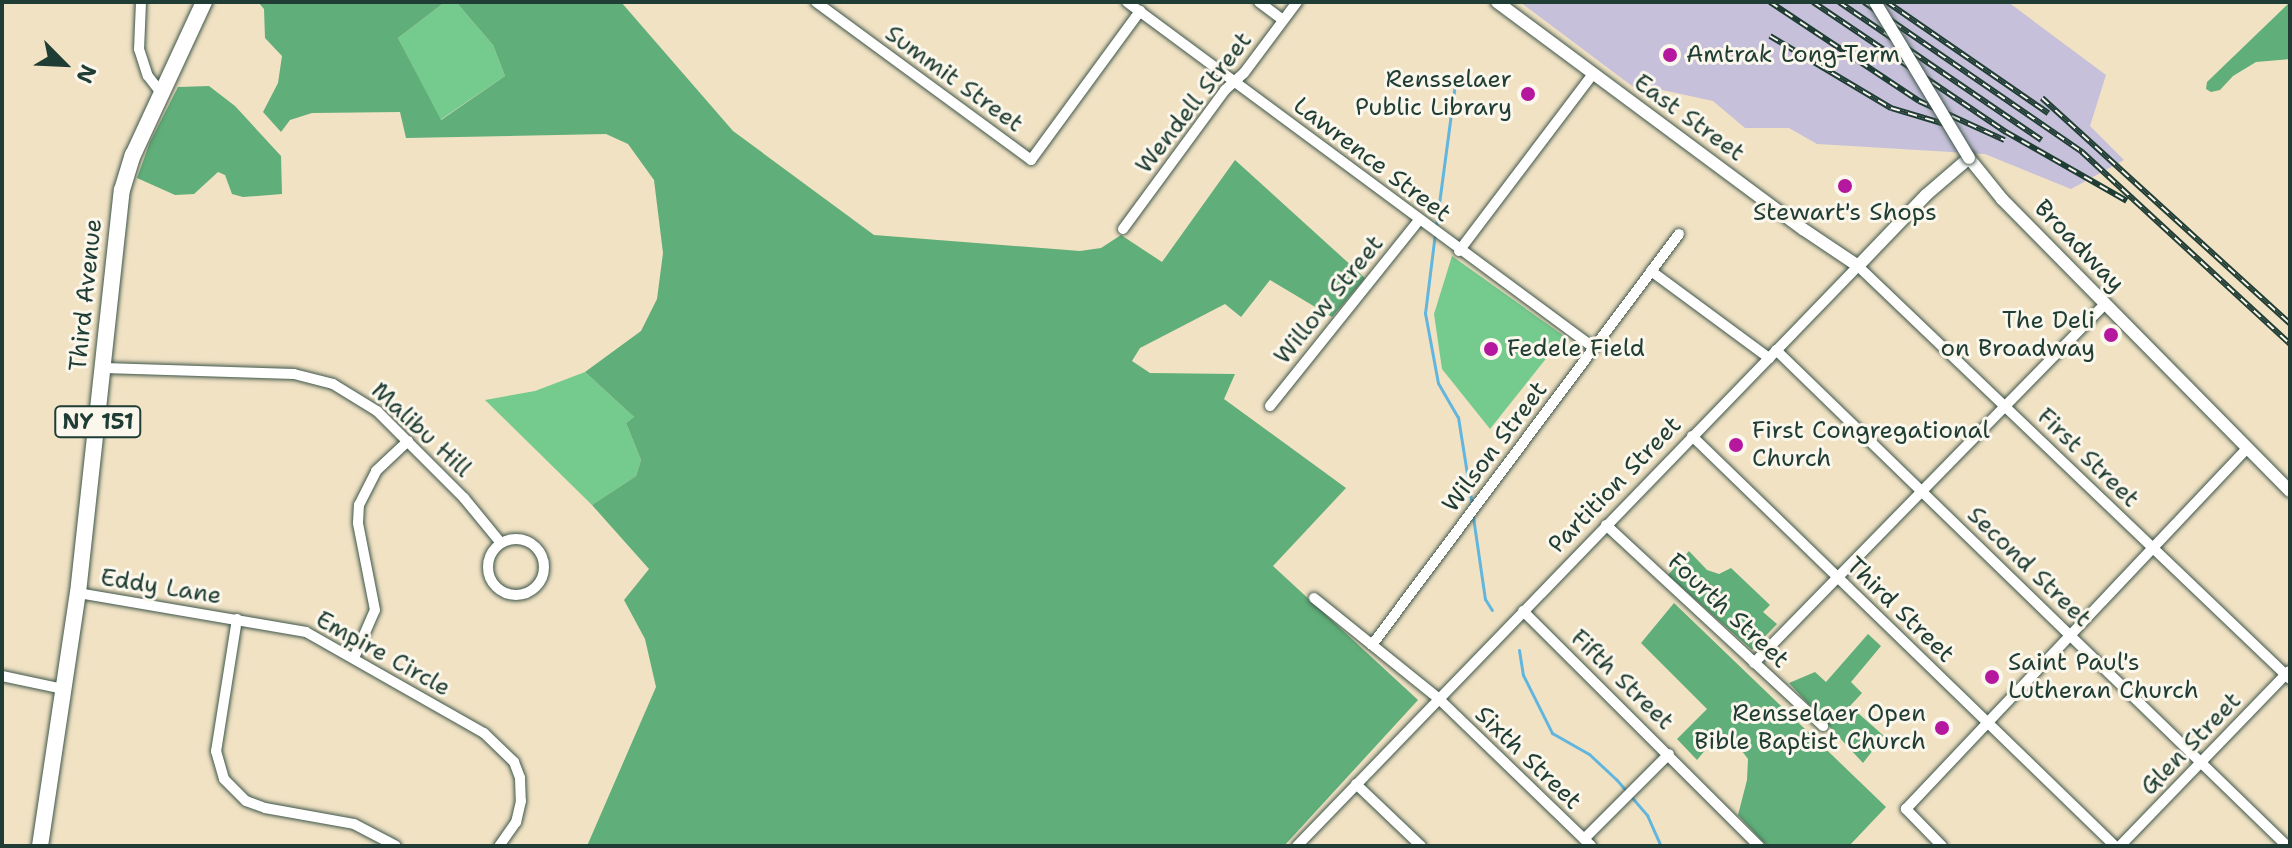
<!DOCTYPE html>
<style>
body{margin:0}
#map{position:relative;width:2292px;height:848px;overflow:hidden;background:#f1e2c4;font-family:"Shantell Sans",sans-serif}
div>[style]{position:absolute}
.industrial>*{inset:0;background:#c6c0da}
.green>*{inset:0;background:#75ca8e}
.forest>*{inset:0;background:#60ae79}
.stream>*{height:3px;margin:-1.5px;padding:0 1.5px;transform-origin:1.5px;border-radius:1.5px;background:#62b6de}
.roads{filter:drop-shadow(0 0 2px #3e564a) drop-shadow(0 0 2px #3e564a)}
.minor>*{height:10px;margin:-5px;padding:0 5px;transform-origin:5px;border-radius:5px;background:#fff}
.minor>.ring{margin:-5px;padding:0;box-sizing:content-box;background:none;border:10px solid #fff;border-radius:50%}
.tertiary>*{height:12px;margin:-6px;padding:0 6px;transform-origin:6px;border-radius:6px;background:#fff}
.primary>*{height:16px;margin:-8px;padding:0 8px;transform-origin:8px;border-radius:8px;background:#fff}
.rail>*{height:6px;margin-top:-3px;transform-origin:0;background:repeating-linear-gradient(90deg,#fbf7ec 0 9px,#1f3d34 0 18px);box-sizing:border-box;border-block:2px solid #1f3d34}
.bridges{filter:drop-shadow(0 0 2px #3e564a) drop-shadow(0 0 2px #3e564a)}
.tertiary-bridge>*{height:12px;margin:-6px;padding:0 6px;transform-origin:6px;border-radius:6px;background:#fff}
.dots>*{width:22px;height:22px;translate:-50% -50%;box-sizing:border-box;border:4px solid #fbf7ec;border-radius:50%}
span{translate:-50% -50%;white-space:nowrap;text-align:center;line-height:1.15;-webkit-text-stroke:6px #fbf7ec;paint-order:stroke}
.shield-label span{padding:2px 6px;background:#fbf7ec;border:2px solid;border-radius:6px;-webkit-text-stroke-width:0}
.shield-label{font-size:22px;color:#1f3d34;font-weight:700}
.poi-label{font-size:24px;color:#1f3d34}
.left{translate:0 -50%;text-align:left}
.right{translate:-100% -50%;text-align:right}
.street-label{font-size:24px;color:#1f3d34}
.frame{position:absolute;inset:0;border:4px solid #1f3d34;pointer-events:none}
.north{position:absolute;left:24px;top:24px;width:80px;height:80px;-webkit-text-stroke:6px #fbf7ec;paint-order:stroke;rotate:114deg;font-size:22px;font-weight:700;line-height:32px;text-align:center;color:#1f3d34}
.north::after{content:'';display:block;margin:auto;width:28px;height:36px;background:#1f3d34;clip-path:polygon(50% 0,100% 100%,50% 72%,0 100%)}
</style>
<div id="map">
<div class="industrial">
<i style="clip-path:polygon(1520px 2px,2008px 2px,2106px 75px,2090px 126px,2124px 160px,2071px 189px,1985px 154px,1817px 144px,1789px 128px,1745px 128px,1713px 101px,1653px 88px,1644px 95px)"></i>
</div>
<div class="green">
<i style="clip-path:polygon(445px 2px,456px 2px,493px 45px,505px 76px,440px 120px,398px 38px)"></i>
<i style="clip-path:polygon(1452px 256px,1564px 336px,1490px 429px,1442px 369px,1434px 314px)"></i>
<i style="clip-path:polygon(585px 372px,634px 417px,626px 423px,641px 460px,636px 476px,592px 505px,485px 400px,535px 391px)"></i>
</div>
<div class="forest">
<i style="clip-path:polygon(258px 2px,445px 2px,398px 38px,441px 120px,505px 76px,493px 45px,456px 2px,621px 2px,733px 131px,874px 235px,1080px 251px,1101px 248px,1121px 235px,1162px 262px,1235px 160px,1365px 278px,1332px 317px,1270px 280px,1241px 317px,1225px 304px,1140px 348px,1132px 361px,1150px 373px,1235px 374px,1224px 399px,1346px 488px,1273px 566px,1418px 700px,1284px 846px,587px 846px,656px 687px,645px 639px,624px 600px,649px 569px,592px 505px,636px 476px,641px 460px,626px 423px,634px 417px,585px 372px,641px 331px,657px 299px,663px 253px,654px 180px,628px 144px,606px 134px,406px 138px,400px 112px,312px 113px,290px 120px,281px 132px,263px 112px,278px 83px,282px 56px,265px 38px,264px 9px)"></i>
<i style="clip-path:polygon(2290px 2px,2290px 59px,2256px 62px,2233px 76px,2220px 90px,2211px 92px,2206px 89px,2207px 82px)"></i>
<i style="clip-path:polygon(209px 86px,235px 106px,281px 156px,282px 194px,243px 197px,232px 194px,225px 175px,218px 172px,194px 194px,175px 195px,137px 178px,150px 142px,178px 87px)"></i>
<i style="clip-path:polygon(1689px 551px,1707px 570px,1719px 574px,1731px 568px,1770px 605px,1763px 612px,1777px 624px,1752px 650px,1668px 575px)"></i>
<i style="clip-path:polygon(1674px 603px,1886px 807px,1849px 846px,1767px 846px,1738px 815px,1747px 780px,1748px 759px,1739px 747px,1717px 736px,1697px 760px,1677px 739px,1707px 709px,1641px 643px)"></i>
<i style="clip-path:polygon(1868px 634px,1881px 646px,1851px 682px,1862px 693px,1850px 706px,1884px 736px,1863px 763px,1789px 683px,1815px 672px,1826px 682px)"></i>
</div>
<div class="stream">
<i style="left:1436px;top:226px;width:150px;rotate:-82.4deg"></i>
<i style="left:1435px;top:233px;width:81px;rotate:97.1deg"></i>
<i style="left:1425px;top:313px;width:71px;rotate:79.5deg"></i>
<i style="left:1438px;top:383px;width:39px;rotate:60deg"></i>
<i style="left:1458px;top:417px;width:89px;rotate:81deg"></i>
<i style="left:1473px;top:517px;width:83px;rotate:81.7deg"></i>
<i style="left:1485px;top:599px;width:13px;rotate:58deg"></i>
<i style="left:1519px;top:650px;width:25px;rotate:81deg"></i>
<i style="left:1523px;top:675px;width:65px;rotate:63.4deg"></i>
<i style="left:1552px;top:733px;width:43px;rotate:29.6deg"></i>
<i style="left:1589px;top:754px;width:37px;rotate:43deg"></i>
<i style="left:1616px;top:779px;width:48px;rotate:49.3deg"></i>
<i style="left:1647px;top:815px;width:34px;rotate:66deg"></i>
</div>
<div class="roads">
<div class="minor">
<i style="left:141px;top:2px;width:47px;rotate:92.4deg"></i>
<i style="left:139px;top:49px;width:28px;rotate:72deg"></i>
<i style="left:148px;top:76px;width:23px;rotate:52deg"></i>
<i style="left:816px;top:2px;width:267px;rotate:36.3deg"></i>
<i style="left:1031px;top:160px;width:185px;rotate:-53.8deg"></i>
<i style="left:1127px;top:2px;width:581px;rotate:36.53deg"></i>
<i style="left:1259px;top:2px;width:30px;rotate:37deg"></i>
<i style="left:1123px;top:229px;width:172px;rotate:-53.7deg"></i>
<i style="left:1225px;top:90px;width:25px;rotate:-42deg"></i>
<i style="left:1244px;top:73px;width:89px;rotate:-53.3deg"></i>
<i style="left:1459px;top:251px;width:222px;rotate:-52.9deg"></i>
<i style="left:1651px;top:271px;width:147px;rotate:36.4deg"></i>
<i style="left:1776px;top:350px;width:712px;rotate:44.15deg"></i>
<i style="left:104px;top:368px;width:190px;rotate:1.8deg"></i>
<i style="left:294px;top:374px;width:40px;rotate:14.4deg"></i>
<i style="left:333px;top:384px;width:52px;rotate:31.5deg"></i>
<i style="left:377px;top:411px;width:123px;rotate:45deg"></i>
<i style="left:464px;top:498px;width:58px;rotate:50.6deg"></i>
<i style="left:1270px;top:406px;width:238px;rotate:-51.3deg"></i>
<i style="left:1692px;top:436px;width:589px;rotate:44.11deg"></i>
<i style="left:1606px;top:525px;width:296px;rotate:42.8deg"></i>
<i class="ring" style="left:488px;top:539px;width:46px;height:46px"></i>
<i style="left:78px;top:593px;width:231px;rotate:9.7deg"></i>
<i style="left:306px;top:632px;width:205px;rotate:29.6deg"></i>
<i style="left:484px;top:733px;width:42px;rotate:44deg"></i>
<i style="left:514px;top:762px;width:17px;rotate:69deg"></i>
<i style="left:520px;top:778px;width:23px;rotate:88deg"></i>
<i style="left:521px;top:801px;width:22px;rotate:103deg"></i>
<i style="left:516px;top:822px;width:29px;rotate:125deg"></i>
<i style="left:1314px;top:598px;width:159px;rotate:38.9deg"></i>
<i style="left:1438px;top:698px;width:213px;rotate:44deg"></i>
<i style="left:1523px;top:611px;width:333px;rotate:44.9deg"></i>
<i style="left:237px;top:619px;width:134px;rotate:99deg"></i>
<i style="left:216px;top:751px;width:29px;rotate:74deg"></i>
<i style="left:224px;top:779px;width:31px;rotate:45deg"></i>
<i style="left:246px;top:801px;width:20px;rotate:20deg"></i>
<i style="left:265px;top:808px;width:90px;rotate:10.2deg"></i>
<i style="left:354px;top:824px;width:47px;rotate:27.6deg"></i>
<i style="left:1372px;top:645px;width:513px;rotate:-53.24deg"></i>
<i style="left:354px;top:658px;width:52px;rotate:-66.4deg"></i>
<i style="left:375px;top:610px;width:89px;rotate:-101.1deg"></i>
<i style="left:358px;top:523px;width:18px;rotate:-87deg"></i>
<i style="left:359px;top:505px;width:38px;rotate:-63deg"></i>
<i style="left:376px;top:471px;width:44px;rotate:-43.2deg"></i>
<i style="left:1754px;top:663px;width:502px;rotate:-45.65deg"></i>
<i style="left:2px;top:676px;width:62px;rotate:12deg"></i>
<i style="left:1356px;top:784px;width:90px;rotate:43.6deg"></i>
<i style="left:1584px;top:839px;width:120px;rotate:-45deg"></i>
<i style="left:1297px;top:846px;width:807px;rotate:-45.95deg"></i>
<i style="left:1858px;top:266px;width:598px;rotate:43.71deg"></i>
<i style="left:1942px;top:846px;width:52px;rotate:-134.2deg"></i>
<i style="left:1906px;top:809px;width:496px;rotate:-46.6deg"></i>
<i style="left:2120px;top:846px;width:243px;rotate:-46deg"></i>
</div>
<div class="tertiary">
<i style="left:1497px;top:2px;width:381px;rotate:36.6deg"></i>
<i style="left:1803px;top:229px;width:66px;rotate:33.9deg"></i>
<i style="left:1858px;top:266px;width:98px;rotate:-46.2deg"></i>
<i style="left:1926px;top:195px;width:57px;rotate:-40.7deg"></i>
<i style="left:1969px;top:158px;width:53px;rotate:51.2deg"></i>
<i style="left:2002px;top:199px;width:410px;rotate:45.4deg"></i>
</div>
<div class="primary">
<i style="left:40px;top:846px;width:256px;rotate:-81.5deg"></i>
<i style="left:78px;top:593px;width:405px;rotate:-83.8deg"></i>
<i style="left:122px;top:190px;width:37px;rotate:-73deg"></i>
<i style="left:133px;top:155px;width:169px;rotate:-65.1deg"></i>
</div>
</div>
<div class="rail">
<i style="left:1770px;top:2px;width:179px;rotate:33.6deg"></i>
<i style="left:1919px;top:101px;width:94px;rotate:24.6deg"></i>
<i style="left:1813px;top:2px;width:233px;rotate:34deg"></i>
<i style="left:2006px;top:132px;width:139px;rotate:29.7deg"></i>
<i style="left:1839px;top:2px;width:245px;rotate:34.3deg"></i>
<i style="left:1864px;top:2px;width:265px;rotate:34.5deg"></i>
<i style="left:2082px;top:152px;width:283px;rotate:42.7deg"></i>
<i style="left:1887px;top:2px;width:196px;rotate:34.6deg"></i>
<i style="left:1770px;top:36px;width:141px;rotate:30.8deg"></i>
<i style="left:1891px;top:108px;width:59px;rotate:16.6deg"></i>
<i style="left:2042px;top:98px;width:336px;rotate:42.3deg"></i>
</div>
<div class="bridges">
<div class="tertiary-bridge">
<i style="left:1875px;top:2px;width:182px;rotate:58.9deg"></i>
</div>
</div>
<div class="dots">
<i style="left:1670px;top:55px;background:#b5179e"></i>
<i style="left:1528px;top:94px;background:#b5179e"></i>
<i style="left:1845px;top:186px;background:#b5179e"></i>
<i style="left:2111px;top:335px;background:#b5179e"></i>
<i style="left:1491px;top:349px;background:#b5179e"></i>
<i style="left:1736px;top:445px;background:#b5179e"></i>
<i style="left:1992px;top:677px;background:#b5179e"></i>
<i style="left:1942px;top:728px;background:#b5179e"></i>
</div>
<div class="shield-label">
<span style="left:98px;top:422px">NY 151</span>
</div>
<div class="poi-label">
<span class="left" style="left:1686px;top:55px">Amtrak Long-Term</span>
<span class="right" style="left:1512px;top:94px">Rensselaer<br>Public Library</span>
<span style="left:1845px;top:213px">Stewart's Shops</span>
<span class="right" style="left:2095px;top:335px">The Deli<br>on Broadway</span>
<span class="left" style="left:1507px;top:349px">Fedele Field</span>
<span class="left" style="left:1752px;top:445px">First Congregational<br>Church</span>
<span class="left" style="left:2008px;top:677px">Saint Paul's<br>Lutheran Church</span>
<span class="right" style="left:1926px;top:728px">Rensselaer Open<br>Bible Baptist Church</span>
</div>
<div class="street-label">
<span style="left:954px;top:79px;rotate:36deg">Summit Street</span>
<span style="left:1194px;top:103px;rotate:-52deg">Wendell Street</span>
<span style="left:1689px;top:118px;rotate:36deg">East Street</span>
<span style="left:1372px;top:160px;rotate:37deg">Lawrence Street</span>
<span style="left:2079px;top:246px;rotate:46deg">Broadway</span>
<span style="left:86px;top:295px;rotate:-84deg">Third Avenue</span>
<span style="left:1329px;top:300px;rotate:-51deg">Willow Street</span>
<span style="left:421px;top:430px;rotate:43deg">Malibu Hill</span>
<span style="left:1495px;top:447px;rotate:-53deg">Wilson Street</span>
<span style="left:2088px;top:458px;rotate:44deg">First Street</span>
<span style="left:1615px;top:485px;rotate:-46deg">Partition Street</span>
<span style="left:2029px;top:567px;rotate:44deg">Second Street</span>
<span style="left:161px;top:587px;rotate:9deg">Eddy Lane</span>
<span style="left:1900px;top:610px;rotate:44deg">Third Street</span>
<span style="left:1728px;top:611px;rotate:43deg">Fourth Street</span>
<span style="left:383px;top:654px;rotate:29deg">Empire Circle</span>
<span style="left:1622px;top:680px;rotate:44deg">Fifth Street</span>
<span style="left:2191px;top:744px;rotate:-46deg">Glen Street</span>
<span style="left:1528px;top:758px;rotate:44deg">Sixth Street</span>
</div>
<div class="frame"></div>
<div class="north">N</div>
</div>
